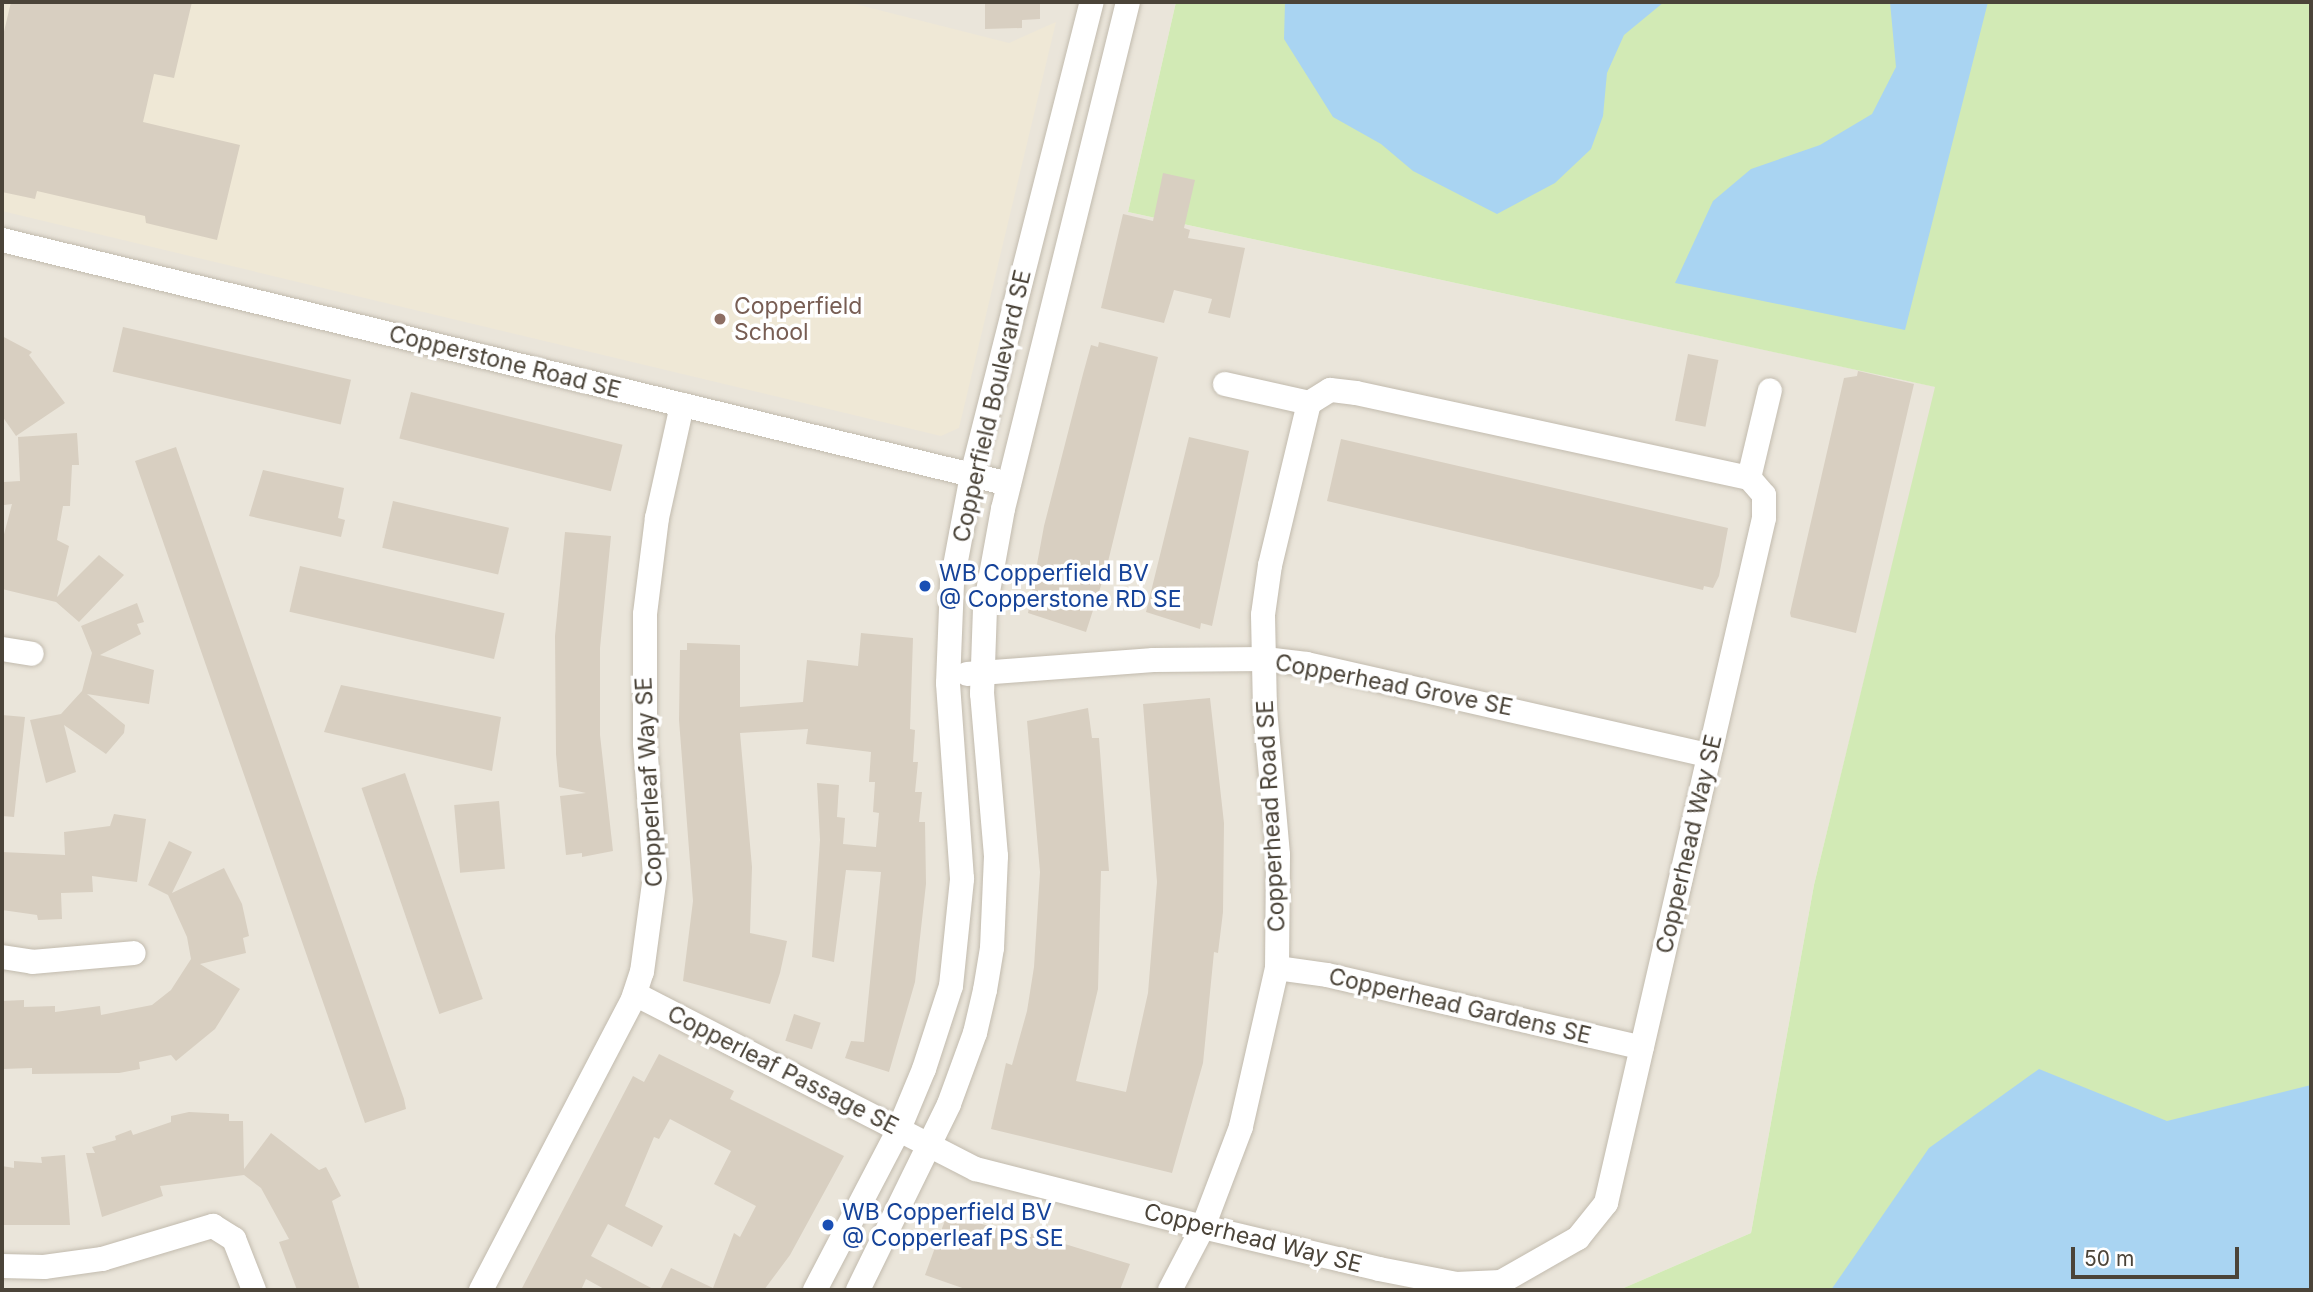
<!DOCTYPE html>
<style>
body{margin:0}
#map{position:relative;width:2313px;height:1292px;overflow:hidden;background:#f6f3ec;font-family:Inter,sans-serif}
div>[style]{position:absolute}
.residential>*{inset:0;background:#eae5da}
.education>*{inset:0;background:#efe8d6}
.green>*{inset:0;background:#d2eab5}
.water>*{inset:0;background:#a9d4f2}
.building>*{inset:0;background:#d8cfc1;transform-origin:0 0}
.roads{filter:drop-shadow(0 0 2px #c2bbae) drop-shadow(0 0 2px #c2bbae)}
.minor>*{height:24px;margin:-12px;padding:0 12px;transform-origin:12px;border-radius:12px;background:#fff}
.dots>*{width:19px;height:19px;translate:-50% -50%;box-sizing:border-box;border:4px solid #fff;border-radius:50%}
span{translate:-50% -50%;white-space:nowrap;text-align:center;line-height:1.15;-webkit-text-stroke:7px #fff;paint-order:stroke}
.education-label{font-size:23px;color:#785e54}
.left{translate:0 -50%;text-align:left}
.street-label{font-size:23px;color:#4b4439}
.transit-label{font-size:23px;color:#164399}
.frame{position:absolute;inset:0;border:4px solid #4b4439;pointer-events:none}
.scale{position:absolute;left:2071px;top:1247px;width:168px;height:32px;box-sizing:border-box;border:4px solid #4b4439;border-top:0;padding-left:9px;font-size:21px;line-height:24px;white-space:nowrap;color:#4b4439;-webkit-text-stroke:5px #fff;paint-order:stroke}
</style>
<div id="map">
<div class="residential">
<i style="clip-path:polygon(2px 2px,1176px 2px,1128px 212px,1936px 387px,1814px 885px,1751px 1233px,1619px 1290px,2px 1290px)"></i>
</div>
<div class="education">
<i style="clip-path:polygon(2px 2px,847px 2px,1009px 43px,1056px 22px,959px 428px,941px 436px,2px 211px)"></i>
</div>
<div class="green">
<i style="clip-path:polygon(1176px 2px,2311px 2px,2311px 1290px,1619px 1290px,1751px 1233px,1814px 885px,1935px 387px,1128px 212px)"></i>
</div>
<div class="water">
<i style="clip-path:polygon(1285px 2px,1664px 2px,1624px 35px,1607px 73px,1603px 116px,1591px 149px,1555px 183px,1497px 214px,1413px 171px,1381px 144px,1333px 117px,1284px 39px)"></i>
<i style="clip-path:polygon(1890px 2px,1988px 2px,1905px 330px,1675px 283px,1713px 201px,1751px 169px,1820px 145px,1872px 114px,1896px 67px)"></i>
<i style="clip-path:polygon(2039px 1069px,2167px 1121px,2311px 1085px,2311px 1290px,1831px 1290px,1929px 1148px)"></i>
</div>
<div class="building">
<i style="clip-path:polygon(11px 2px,192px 2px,174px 78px,154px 74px,143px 122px,240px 145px,217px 240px,146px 223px,145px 216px,37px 191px,35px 199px,2px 192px,2px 40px)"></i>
<i style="clip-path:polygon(985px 2px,1040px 2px,1040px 19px,1022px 20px,1022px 28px,985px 29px)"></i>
<i style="clip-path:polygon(1163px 173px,1195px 180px,1184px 228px,1190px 230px,1188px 238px,1245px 248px,1230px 318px,1208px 313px,1212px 299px,1174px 290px,1164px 323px,1101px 308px,1123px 214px,1153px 221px)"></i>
<i style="left:123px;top:327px;width:234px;height:46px;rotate:13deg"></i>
<i style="clip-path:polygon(2px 336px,32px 352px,29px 355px,65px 403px,16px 436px,2px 416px)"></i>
<i style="clip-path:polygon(1099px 342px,1158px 357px,1106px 570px,1086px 632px,1028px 613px,1044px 526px,1083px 374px,1091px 345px,1098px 347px)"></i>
<i style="left:1688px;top:354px;width:31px;height:68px;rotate:11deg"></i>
<i style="clip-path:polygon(1858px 371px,1914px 384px,1856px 633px,1791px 617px,1790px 613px,1844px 378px,1857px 376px)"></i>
<i style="left:411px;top:392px;width:218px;height:48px;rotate:14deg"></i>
<i style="clip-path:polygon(77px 433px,79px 465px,72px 465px,70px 506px,63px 506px,57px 540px,69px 546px,57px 597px,99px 555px,124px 575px,79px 622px,56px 602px,2px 589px,2px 542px,12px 504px,4px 505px,4px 482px,20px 481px,18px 437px)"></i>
<i style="clip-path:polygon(1189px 437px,1249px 451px,1212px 626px,1201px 623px,1200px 629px,1146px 612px)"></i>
<i style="clip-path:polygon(1341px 439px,1728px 528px,1719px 576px,1713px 588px,1704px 586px,1703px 590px,1327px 501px)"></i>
<i style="clip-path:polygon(176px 447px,404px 1099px,406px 1109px,365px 1123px,135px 461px)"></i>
<i style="clip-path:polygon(263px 470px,344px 488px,338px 518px,345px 520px,341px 537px,249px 516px)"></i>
<i style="left:393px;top:501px;width:119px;height:48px;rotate:13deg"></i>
<i style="clip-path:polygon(565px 532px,611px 536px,600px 648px,600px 735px,613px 851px,582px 857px,582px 853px,566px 855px,560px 796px,586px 793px,559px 787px,556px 754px,555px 636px)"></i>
<i style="left:300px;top:566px;width:210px;height:47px;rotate:13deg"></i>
<i style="clip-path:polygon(137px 603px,144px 622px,137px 624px,141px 634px,100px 655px,154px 670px,149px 704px,87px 694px,125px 725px,124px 733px,106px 754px,64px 725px,76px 772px,46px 783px,30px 720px,61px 714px,82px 691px,92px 653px,81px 626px)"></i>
<i style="clip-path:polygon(861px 633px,913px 638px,910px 729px,915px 730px,913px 762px,918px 762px,915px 792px,922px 792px,919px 822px,925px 822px,926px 884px,915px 982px,889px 1072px,845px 1058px,851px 1041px,864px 1042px,881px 872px,846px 870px,834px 962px,812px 957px,820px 840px,817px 783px,839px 785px,837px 817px,845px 818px,843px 844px,876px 847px,879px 813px,873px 812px,875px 782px,869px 782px,871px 752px,806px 744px,808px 729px,740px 733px,752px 867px,750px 933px,787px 941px,780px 973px,770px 1004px,683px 981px,693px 901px,679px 720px,680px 650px,687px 650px,687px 643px,740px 645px,740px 707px,803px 702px,807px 660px,858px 666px)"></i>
<i style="clip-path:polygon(341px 685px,501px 717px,492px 771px,324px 732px)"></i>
<i style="clip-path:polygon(1210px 698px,1224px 823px,1223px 912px,1218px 953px,1214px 952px,1203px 1063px,1172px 1173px,991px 1129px,1006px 1063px,1012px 1065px,1027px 1011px,1034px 967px,1040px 872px,1027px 721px,1088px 708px,1092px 738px,1099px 738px,1109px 871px,1101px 871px,1098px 989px,1076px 1081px,1126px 1092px,1148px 993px,1157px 882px,1143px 704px)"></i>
<i style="clip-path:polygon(2px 715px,25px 717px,14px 817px,2px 816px)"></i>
<i style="left:405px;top:773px;width:239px;height:46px;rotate:71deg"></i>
<i style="left:499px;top:801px;width:68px;height:45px;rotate:85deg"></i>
<i style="clip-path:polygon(114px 814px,146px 819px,137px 882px,92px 876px,93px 892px,61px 893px,62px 919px,38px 920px,37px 915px,2px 910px,2px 852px,65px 855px,64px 832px,110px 826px)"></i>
<i style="clip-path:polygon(169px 841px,192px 852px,172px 893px,224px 868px,242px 904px,249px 936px,243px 938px,246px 953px,200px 964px,240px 989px,215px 1029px,176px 1061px,171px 1055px,139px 1062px,140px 1069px,119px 1073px,32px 1074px,32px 1068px,3px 1069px,2px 1001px,24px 1000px,24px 1007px,55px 1006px,55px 1012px,100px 1006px,101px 1015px,152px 1005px,171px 990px,191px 959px,187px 937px,168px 895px,148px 885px)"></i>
<i style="left:794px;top:1014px;width:28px;height:28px;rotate:18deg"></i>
<i style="clip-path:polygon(659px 1054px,734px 1091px,730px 1099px,844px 1156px,790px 1255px,764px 1290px,660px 1290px,671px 1268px,713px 1288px,734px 1233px,740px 1237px,756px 1206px,714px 1184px,731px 1151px,670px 1119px,659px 1139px,654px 1137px,625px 1206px,663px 1226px,652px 1247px,608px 1224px,591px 1256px,655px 1290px,606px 1290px,586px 1279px,581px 1290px,521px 1290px,633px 1076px,644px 1082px)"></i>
<i style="clip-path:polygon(189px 1112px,229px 1114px,229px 1121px,243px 1121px,244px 1169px,271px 1133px,319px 1170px,326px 1167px,341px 1196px,332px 1201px,360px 1290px,297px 1290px,279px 1242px,289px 1239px,261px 1188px,244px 1175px,160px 1186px,163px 1196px,102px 1217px,86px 1153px,95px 1153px,92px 1147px,116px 1140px,115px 1136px,131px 1130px,133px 1135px,171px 1122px,171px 1116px)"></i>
<i style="clip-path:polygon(65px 1155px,70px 1225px,3px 1225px,2px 1166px,14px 1168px,14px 1161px,42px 1163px,41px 1157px)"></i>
<i style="clip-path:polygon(948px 1212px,982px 1224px,1012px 1232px,1013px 1228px,1130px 1264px,1120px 1290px,968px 1290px,925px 1275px)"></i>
</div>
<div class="roads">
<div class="minor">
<i style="left:2px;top:240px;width:1036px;rotate:13.62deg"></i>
<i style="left:1225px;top:384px;width:86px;rotate:12.7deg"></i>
<i style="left:1749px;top:478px;width:90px;rotate:-76.6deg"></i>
<i style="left:2px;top:649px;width:30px;rotate:9deg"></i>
<i style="left:967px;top:674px;width:187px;rotate:-4.3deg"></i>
<i style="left:1153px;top:660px;width:112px;rotate:-0.5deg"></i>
<i style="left:1265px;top:659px;width:42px;rotate:6.8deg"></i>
<i style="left:1307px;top:664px;width:412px;rotate:12.8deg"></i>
<i style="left:2px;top:957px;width:30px;rotate:9deg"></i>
<i style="left:32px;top:962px;width:102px;rotate:-5deg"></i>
<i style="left:1277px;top:968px;width:50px;rotate:8deg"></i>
<i style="left:1327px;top:975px;width:323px;rotate:13deg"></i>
<i style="left:635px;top:994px;width:383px;rotate:27.2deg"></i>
<i style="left:976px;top:1169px;width:234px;rotate:14.3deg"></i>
<i style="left:1203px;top:1227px;width:181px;rotate:13.4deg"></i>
<i style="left:1379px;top:1269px;width:78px;rotate:11deg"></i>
<i style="left:1456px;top:1284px;width:45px;rotate:-2.5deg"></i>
<i style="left:1501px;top:1282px;width:89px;rotate:-29.7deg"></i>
<i style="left:1578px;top:1238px;width:45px;rotate:-51.3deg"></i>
<i style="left:1606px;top:1203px;width:703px;rotate:-77.01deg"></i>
<i style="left:1764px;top:518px;width:23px;rotate:-90deg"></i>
<i style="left:1764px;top:495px;width:23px;rotate:-131deg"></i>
<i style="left:1749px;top:478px;width:402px;rotate:-167.8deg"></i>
<i style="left:1356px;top:393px;width:26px;rotate:-173deg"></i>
<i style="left:1330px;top:390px;width:25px;rotate:148deg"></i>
<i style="left:1309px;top:403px;width:167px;rotate:103.5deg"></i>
<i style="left:1270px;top:565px;width:50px;rotate:98deg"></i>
<i style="left:1263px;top:615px;width:94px;rotate:88.8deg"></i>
<i style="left:1265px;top:709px;width:147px;rotate:84.9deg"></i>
<i style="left:1278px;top:855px;width:113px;rotate:90.5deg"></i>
<i style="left:1277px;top:968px;width:163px;rotate:102.8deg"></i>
<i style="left:1241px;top:1127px;width:107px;rotate:110.8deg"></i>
<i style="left:1203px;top:1227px;width:71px;rotate:117.6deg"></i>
<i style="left:2px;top:1266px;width:42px;rotate:1.4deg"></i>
<i style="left:44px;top:1267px;width:59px;rotate:-7.9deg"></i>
<i style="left:102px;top:1259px;width:116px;rotate:-16.6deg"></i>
<i style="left:213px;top:1226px;width:25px;rotate:32deg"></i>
<i style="left:234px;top:1239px;width:55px;rotate:68.6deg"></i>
<i style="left:481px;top:1290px;width:328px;rotate:-62.4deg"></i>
<i style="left:633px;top:999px;width:28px;rotate:-72deg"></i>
<i style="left:642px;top:972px;width:97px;rotate:-82.3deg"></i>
<i style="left:655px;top:876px;width:132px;rotate:-94.3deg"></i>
<i style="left:645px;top:744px;width:130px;rotate:-90deg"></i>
<i style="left:645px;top:614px;width:97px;rotate:-82.9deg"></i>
<i style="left:657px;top:518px;width:116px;rotate:-77.5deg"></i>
<i style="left:815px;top:1290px;width:182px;rotate:-62.4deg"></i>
<i style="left:899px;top:1129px;width:65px;rotate:-67.4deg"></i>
<i style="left:924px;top:1069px;width:87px;rotate:-72deg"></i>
<i style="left:951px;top:986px;width:108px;rotate:-84.1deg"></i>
<i style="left:962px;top:879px;width:196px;rotate:-94.1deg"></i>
<i style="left:948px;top:683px;width:101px;rotate:-87.7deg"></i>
<i style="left:952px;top:582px;width:109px;rotate:-79.4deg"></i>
<i style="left:972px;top:475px;width:488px;rotate:-75.8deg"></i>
<i style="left:858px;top:1290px;width:207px;rotate:-63.9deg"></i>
<i style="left:949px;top:1104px;width:76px;rotate:-69.9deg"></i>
<i style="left:975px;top:1033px;width:44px;rotate:-76.9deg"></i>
<i style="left:985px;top:990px;width:43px;rotate:-80.5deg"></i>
<i style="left:992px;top:948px;width:92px;rotate:-87.5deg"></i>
<i style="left:996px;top:856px;width:163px;rotate:-94.9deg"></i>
<i style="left:982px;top:694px;width:86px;rotate:-88deg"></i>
<i style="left:985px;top:608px;width:101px;rotate:-79.7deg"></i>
<i style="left:1003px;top:509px;width:522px;rotate:-76.15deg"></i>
</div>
</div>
<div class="dots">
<i style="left:720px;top:319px;background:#8d6e63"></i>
<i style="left:925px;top:586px;background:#1a4fb4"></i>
<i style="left:828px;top:1225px;background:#1a4fb4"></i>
</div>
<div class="education-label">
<span class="left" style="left:734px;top:319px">Copperfield<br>School</span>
</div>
<div class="street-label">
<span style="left:505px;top:362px;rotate:14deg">Copperstone Road SE</span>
<span style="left:992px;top:406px;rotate:-77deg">Copperfield Boulevard SE</span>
<span style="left:1394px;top:685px;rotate:11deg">Copperhead Grove SE</span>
<span style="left:649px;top:782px;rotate:-93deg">Copperleaf Way SE</span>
<span style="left:1271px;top:816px;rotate:-93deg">Copperhead Road SE</span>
<span style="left:1689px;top:844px;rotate:-77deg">Copperhead Way SE</span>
<span style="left:1460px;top:1006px;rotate:13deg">Copperhead Gardens SE</span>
<span style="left:783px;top:1070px;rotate:27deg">Copperleaf Passage SE</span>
<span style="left:1253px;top:1238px;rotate:14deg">Copperhead Way SE</span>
</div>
<div class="transit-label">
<span class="left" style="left:939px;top:586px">WB Copperfield BV<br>@ Copperstone RD SE</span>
<span class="left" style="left:842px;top:1225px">WB Copperfield BV<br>@ Copperleaf PS SE</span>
</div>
<div class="frame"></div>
<div class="scale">50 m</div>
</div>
